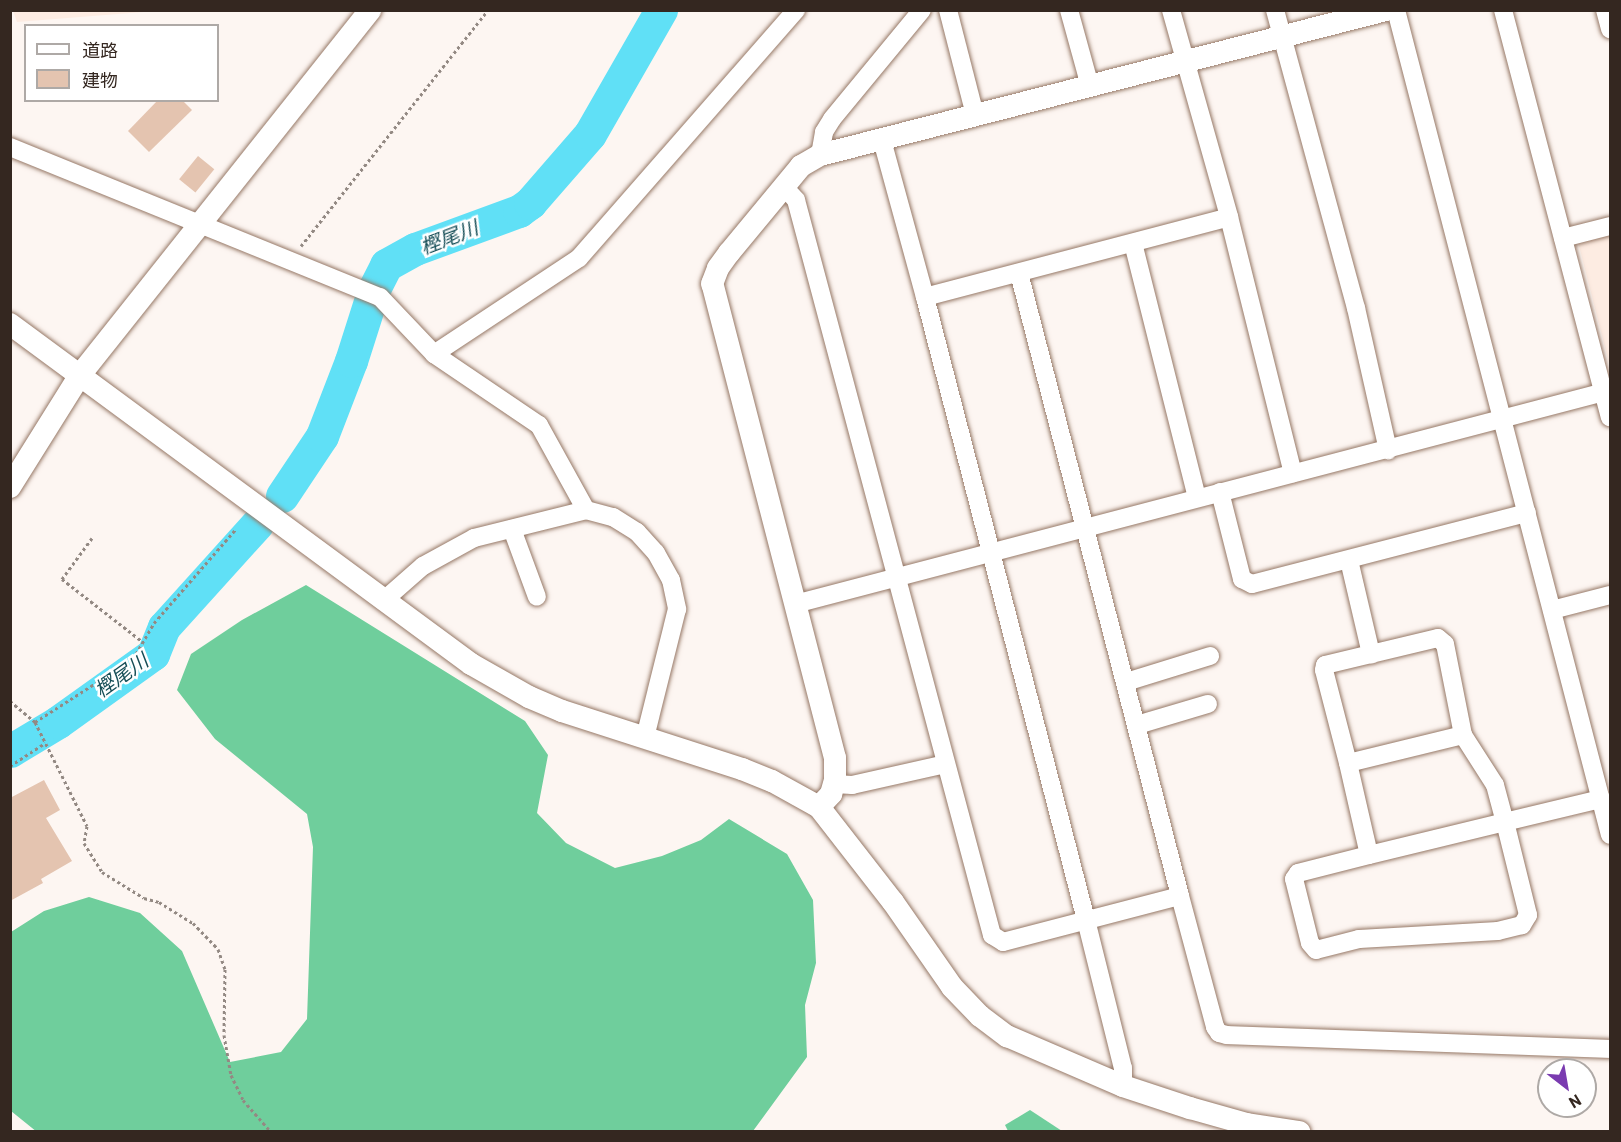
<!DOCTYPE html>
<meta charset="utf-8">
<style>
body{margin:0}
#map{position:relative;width:1621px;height:1142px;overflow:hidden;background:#fdf6f2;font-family:Barlow,"Noto Sans JP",sans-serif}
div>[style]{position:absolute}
.built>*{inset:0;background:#fdece2}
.forest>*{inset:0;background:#6fce9c}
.river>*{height:33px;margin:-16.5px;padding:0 16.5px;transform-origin:16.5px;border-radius:16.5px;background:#60e0f6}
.building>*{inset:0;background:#e4c4b0;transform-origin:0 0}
.path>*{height:3px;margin-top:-1.5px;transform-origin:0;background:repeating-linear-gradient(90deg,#938983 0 3px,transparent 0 6px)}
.roads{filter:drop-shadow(0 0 2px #967866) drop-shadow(0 0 2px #967866)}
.minor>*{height:18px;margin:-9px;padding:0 9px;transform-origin:9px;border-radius:9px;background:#fff}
.tertiary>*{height:22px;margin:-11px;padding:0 11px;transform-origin:11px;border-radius:11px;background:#fff}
span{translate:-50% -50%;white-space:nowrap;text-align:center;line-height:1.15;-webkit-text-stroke:5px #fff;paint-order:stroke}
.water-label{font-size:20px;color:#164e57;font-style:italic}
.frame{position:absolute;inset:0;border:12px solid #342720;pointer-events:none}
.legend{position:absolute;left:24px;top:24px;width:195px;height:78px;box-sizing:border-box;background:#fff;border:2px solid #aea9a6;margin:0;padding:8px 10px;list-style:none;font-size:18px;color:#342720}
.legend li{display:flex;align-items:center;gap:12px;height:30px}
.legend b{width:30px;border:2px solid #aea9a6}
.north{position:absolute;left:1537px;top:1058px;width:60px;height:60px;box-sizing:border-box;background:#fff;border:2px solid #aea9a6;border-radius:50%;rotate:149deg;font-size:16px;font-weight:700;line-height:24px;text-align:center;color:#342720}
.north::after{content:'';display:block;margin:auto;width:21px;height:27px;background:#7a3bb0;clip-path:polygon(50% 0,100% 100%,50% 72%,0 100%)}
</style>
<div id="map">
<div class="built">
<i style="clip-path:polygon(13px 11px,13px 10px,156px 11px,17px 22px)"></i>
<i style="clip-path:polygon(1610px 234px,1610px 367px,1578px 242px)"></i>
</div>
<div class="forest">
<i style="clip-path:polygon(306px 585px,525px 721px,548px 755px,537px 813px,566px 843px,615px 868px,662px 856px,701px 840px,729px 819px,787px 854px,813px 900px,816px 963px,805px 1005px,807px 1057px,753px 1131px,37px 1132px,11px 1111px,11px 932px,44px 911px,89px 897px,140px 913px,182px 951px,230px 1062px,281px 1052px,307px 1019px,313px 847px,307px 814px,215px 739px,177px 690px,191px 654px,242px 620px)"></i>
<i style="clip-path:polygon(1030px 1110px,1062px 1131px,1008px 1131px,1005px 1125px)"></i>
</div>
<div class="river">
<i style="left:282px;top:496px;width:72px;rotate:-56.3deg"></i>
<i style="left:322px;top:436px;width:80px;rotate:-68.9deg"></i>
<i style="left:351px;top:361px;width:76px;rotate:-72.3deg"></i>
<i style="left:374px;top:289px;width:27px;rotate:-63deg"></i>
<i style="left:386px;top:265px;width:33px;rotate:-29deg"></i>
<i style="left:415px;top:249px;width:111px;rotate:-20.1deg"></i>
<i style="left:519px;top:211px;width:14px;rotate:-36deg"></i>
<i style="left:530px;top:203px;width:91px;rotate:-49deg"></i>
<i style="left:590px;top:134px;width:143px;rotate:-60.2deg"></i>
<i style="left:10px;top:751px;width:56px;rotate:-31.1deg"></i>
<i style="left:58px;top:722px;width:117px;rotate:-35.6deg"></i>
<i style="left:153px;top:654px;width:29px;rotate:-68deg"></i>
<i style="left:164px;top:627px;width:139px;rotate:-47.9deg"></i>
</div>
<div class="building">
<i style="clip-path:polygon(158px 100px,182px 100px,192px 110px,149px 152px,128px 131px)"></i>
<i style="left:198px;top:156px;width:21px;height:30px;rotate:39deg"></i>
<i style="clip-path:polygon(44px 780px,60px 810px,46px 818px,72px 861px,41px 879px,43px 883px,10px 901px,10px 798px)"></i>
</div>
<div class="path">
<i style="left:301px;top:246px;width:301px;rotate:-51.6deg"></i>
<i style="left:92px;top:538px;width:51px;rotate:126.2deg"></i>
<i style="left:62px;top:579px;width:103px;rotate:37.9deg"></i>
<i style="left:10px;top:701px;width:33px;rotate:40deg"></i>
<i style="left:35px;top:722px;width:116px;rotate:63.4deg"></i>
<i style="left:87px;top:826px;width:17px;rotate:100deg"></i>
<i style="left:84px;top:843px;width:34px;rotate:58deg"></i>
<i style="left:102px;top:872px;width:49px;rotate:31.8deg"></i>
<i style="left:144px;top:898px;width:16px;rotate:15deg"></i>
<i style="left:159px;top:902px;width:40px;rotate:32deg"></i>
<i style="left:193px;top:923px;width:36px;rotate:46deg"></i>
<i style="left:218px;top:949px;width:21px;rotate:71deg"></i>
<i style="left:225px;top:969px;width:66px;rotate:90.9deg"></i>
<i style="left:224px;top:1035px;width:41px;rotate:80.1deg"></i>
<i style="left:231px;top:1075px;width:28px;rotate:64deg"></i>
<i style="left:243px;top:1100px;width:43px;rotate:48.8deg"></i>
<i style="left:35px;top:722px;width:117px;rotate:-32.7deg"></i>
<i style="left:133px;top:659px;width:42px;rotate:-59.7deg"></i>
<i style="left:154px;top:623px;width:125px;rotate:-48.9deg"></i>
<i style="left:10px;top:766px;width:42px;rotate:-33.3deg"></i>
</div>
<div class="roads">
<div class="minor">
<i style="left:948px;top:10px;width:108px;rotate:75.6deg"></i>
<i style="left:1069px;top:10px;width:79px;rotate:74.6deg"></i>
<i style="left:1171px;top:10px;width:215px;rotate:74.3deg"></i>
<i style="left:1229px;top:217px;width:264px;rotate:76deg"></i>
<i style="left:1275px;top:10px;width:309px;rotate:74.8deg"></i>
<i style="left:1356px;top:308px;width:146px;rotate:77.3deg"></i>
<i style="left:1396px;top:10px;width:852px;rotate:75.46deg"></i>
<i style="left:1503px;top:10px;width:421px;rotate:75.3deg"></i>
<i style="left:1605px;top:10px;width:20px;rotate:75deg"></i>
<i style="left:882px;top:140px;width:163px;rotate:74.7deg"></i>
<i style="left:925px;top:297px;width:643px;rotate:75.51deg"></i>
<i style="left:1086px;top:920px;width:153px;rotate:76deg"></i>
<i style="left:1123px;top:1068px;width:18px;rotate:90deg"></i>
<i style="left:10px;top:147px;width:399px;rotate:22.1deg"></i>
<i style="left:380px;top:297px;width:79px;rotate:46.5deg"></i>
<i style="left:434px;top:354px;width:127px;rotate:34.1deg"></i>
<i style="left:539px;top:425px;width:97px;rotate:61.1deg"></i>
<i style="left:820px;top:155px;width:23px;rotate:-80deg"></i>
<i style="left:824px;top:132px;width:15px;rotate:-58deg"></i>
<i style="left:832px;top:119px;width:141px;rotate:-50.5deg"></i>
<i style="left:783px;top:186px;width:19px;rotate:47deg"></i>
<i style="left:796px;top:200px;width:761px;rotate:75.07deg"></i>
<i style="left:992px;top:935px;width:13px;rotate:32deg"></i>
<i style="left:1003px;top:942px;width:183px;rotate:-14.6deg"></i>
<i style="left:1563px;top:238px;width:49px;rotate:-14.3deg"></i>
<i style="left:1133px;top:243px;width:262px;rotate:75.9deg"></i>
<i style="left:1019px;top:273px;width:643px;rotate:75.51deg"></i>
<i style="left:1180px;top:896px;width:136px;rotate:75deg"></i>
<i style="left:1215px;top:1027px;width:7px;rotate:56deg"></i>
<i style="left:1219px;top:1033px;width:8px;rotate:14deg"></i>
<i style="left:1227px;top:1035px;width:383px;rotate:2.1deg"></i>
<i style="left:925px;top:297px;width:314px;rotate:-14.7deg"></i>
<i style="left:434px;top:354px;width:174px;rotate:-33.5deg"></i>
<i style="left:579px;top:258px;width:330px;rotate:-48.8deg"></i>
<i style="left:1220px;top:492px;width:90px;rotate:75.8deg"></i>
<i style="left:1242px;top:579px;width:11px;rotate:27deg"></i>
<i style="left:1252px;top:584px;width:284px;rotate:-14.5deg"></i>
<i style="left:512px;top:529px;width:72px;rotate:69.8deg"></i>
<i style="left:1349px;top:560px;width:97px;rotate:76.8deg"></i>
<i style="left:383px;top:601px;width:53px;rotate:-41.2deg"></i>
<i style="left:423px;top:566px;width:58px;rotate:-28.8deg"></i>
<i style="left:474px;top:538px;width:115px;rotate:-14deg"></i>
<i style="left:586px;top:510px;width:28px;rotate:15deg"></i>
<i style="left:613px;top:517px;width:28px;rotate:32deg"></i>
<i style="left:637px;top:532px;width:28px;rotate:48deg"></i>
<i style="left:656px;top:553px;width:31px;rotate:61deg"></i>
<i style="left:671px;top:580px;width:30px;rotate:78deg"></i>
<i style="left:677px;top:609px;width:132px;rotate:104deg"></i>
<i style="left:795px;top:604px;width:836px;rotate:-14.68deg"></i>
<i style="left:1552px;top:610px;width:60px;rotate:-14.5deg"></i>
<i style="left:1126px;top:682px;width:88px;rotate:-17.2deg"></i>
<i style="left:1137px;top:725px;width:74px;rotate:-16.5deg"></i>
<i style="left:1463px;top:735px;width:118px;rotate:166.3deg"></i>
<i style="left:1348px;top:763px;width:96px;rotate:-104.5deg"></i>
<i style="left:1324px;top:670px;width:5px;rotate:-79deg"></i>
<i style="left:1325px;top:665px;width:116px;rotate:-13.4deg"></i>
<i style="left:1438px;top:638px;width:9px;rotate:41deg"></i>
<i style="left:1445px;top:644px;width:93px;rotate:78.8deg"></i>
<i style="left:1463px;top:735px;width:59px;rotate:57.4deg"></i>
<i style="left:1495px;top:785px;width:38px;rotate:75deg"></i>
<i style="left:1505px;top:822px;width:96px;rotate:76.1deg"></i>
<i style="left:1528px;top:915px;width:12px;rotate:121deg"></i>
<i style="left:1522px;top:925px;width:25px;rotate:166deg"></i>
<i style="left:1498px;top:931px;width:139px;rotate:176.7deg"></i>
<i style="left:1359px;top:939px;width:44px;rotate:165.7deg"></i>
<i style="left:1316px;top:950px;width:9px;rotate:-131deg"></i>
<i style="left:1310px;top:943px;width:66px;rotate:-104deg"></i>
<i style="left:1294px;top:879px;width:7px;rotate:-56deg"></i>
<i style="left:1298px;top:873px;width:73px;rotate:-14.2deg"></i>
<i style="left:1369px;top:855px;width:140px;rotate:-13.6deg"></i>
<i style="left:1505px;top:822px;width:99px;rotate:-13.5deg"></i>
<i style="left:1348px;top:763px;width:94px;rotate:77.1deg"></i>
<i style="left:834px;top:784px;width:18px;rotate:3deg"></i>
<i style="left:852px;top:785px;width:96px;rotate:-12.6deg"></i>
</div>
<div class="tertiary">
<i style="left:10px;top:324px;width:573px;rotate:36.41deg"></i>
<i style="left:471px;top:664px;width:67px;rotate:29.6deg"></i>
<i style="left:529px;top:697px;width:36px;rotate:23deg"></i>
<i style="left:562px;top:711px;width:189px;rotate:17.9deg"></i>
<i style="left:742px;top:769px;width:32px;rotate:22deg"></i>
<i style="left:772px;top:781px;width:54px;rotate:29deg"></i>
<i style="left:819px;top:807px;width:120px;rotate:52.1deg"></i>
<i style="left:893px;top:902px;width:103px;rotate:55.2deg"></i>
<i style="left:952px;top:987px;width:40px;rotate:46deg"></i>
<i style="left:980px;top:1016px;width:34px;rotate:37deg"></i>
<i style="left:1007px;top:1036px;width:126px;rotate:23.3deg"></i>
<i style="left:1123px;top:1086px;width:71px;rotate:18.2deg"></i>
<i style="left:1190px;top:1108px;width:59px;rotate:15.7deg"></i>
<i style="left:1247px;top:1124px;width:53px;rotate:8.7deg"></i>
<i style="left:10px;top:487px;width:132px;rotate:-58deg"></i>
<i style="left:80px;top:375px;width:466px;rotate:-51.5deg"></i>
<i style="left:819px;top:807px;width:18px;rotate:-47deg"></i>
<i style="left:831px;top:794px;width:15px;rotate:-74deg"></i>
<i style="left:835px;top:780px;width:22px;rotate:-90deg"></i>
<i style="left:835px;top:758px;width:490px;rotate:-104.5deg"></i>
<i style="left:712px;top:284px;width:17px;rotate:-69deg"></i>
<i style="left:718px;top:268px;width:19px;rotate:-54deg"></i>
<i style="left:729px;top:253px;width:113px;rotate:-50.4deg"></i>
<i style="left:801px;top:166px;width:22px;rotate:-30deg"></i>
<i style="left:820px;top:155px;width:584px;rotate:-14.37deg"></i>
</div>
</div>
<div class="water-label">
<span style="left:449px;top:237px;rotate:-21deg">樫尾川</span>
<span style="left:121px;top:675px;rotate:-35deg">樫尾川</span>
</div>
<div class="frame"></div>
<ul class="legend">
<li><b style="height:8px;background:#fff"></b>道路</li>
<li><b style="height:16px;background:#e4c4b0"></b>建物</li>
</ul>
<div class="north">N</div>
</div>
